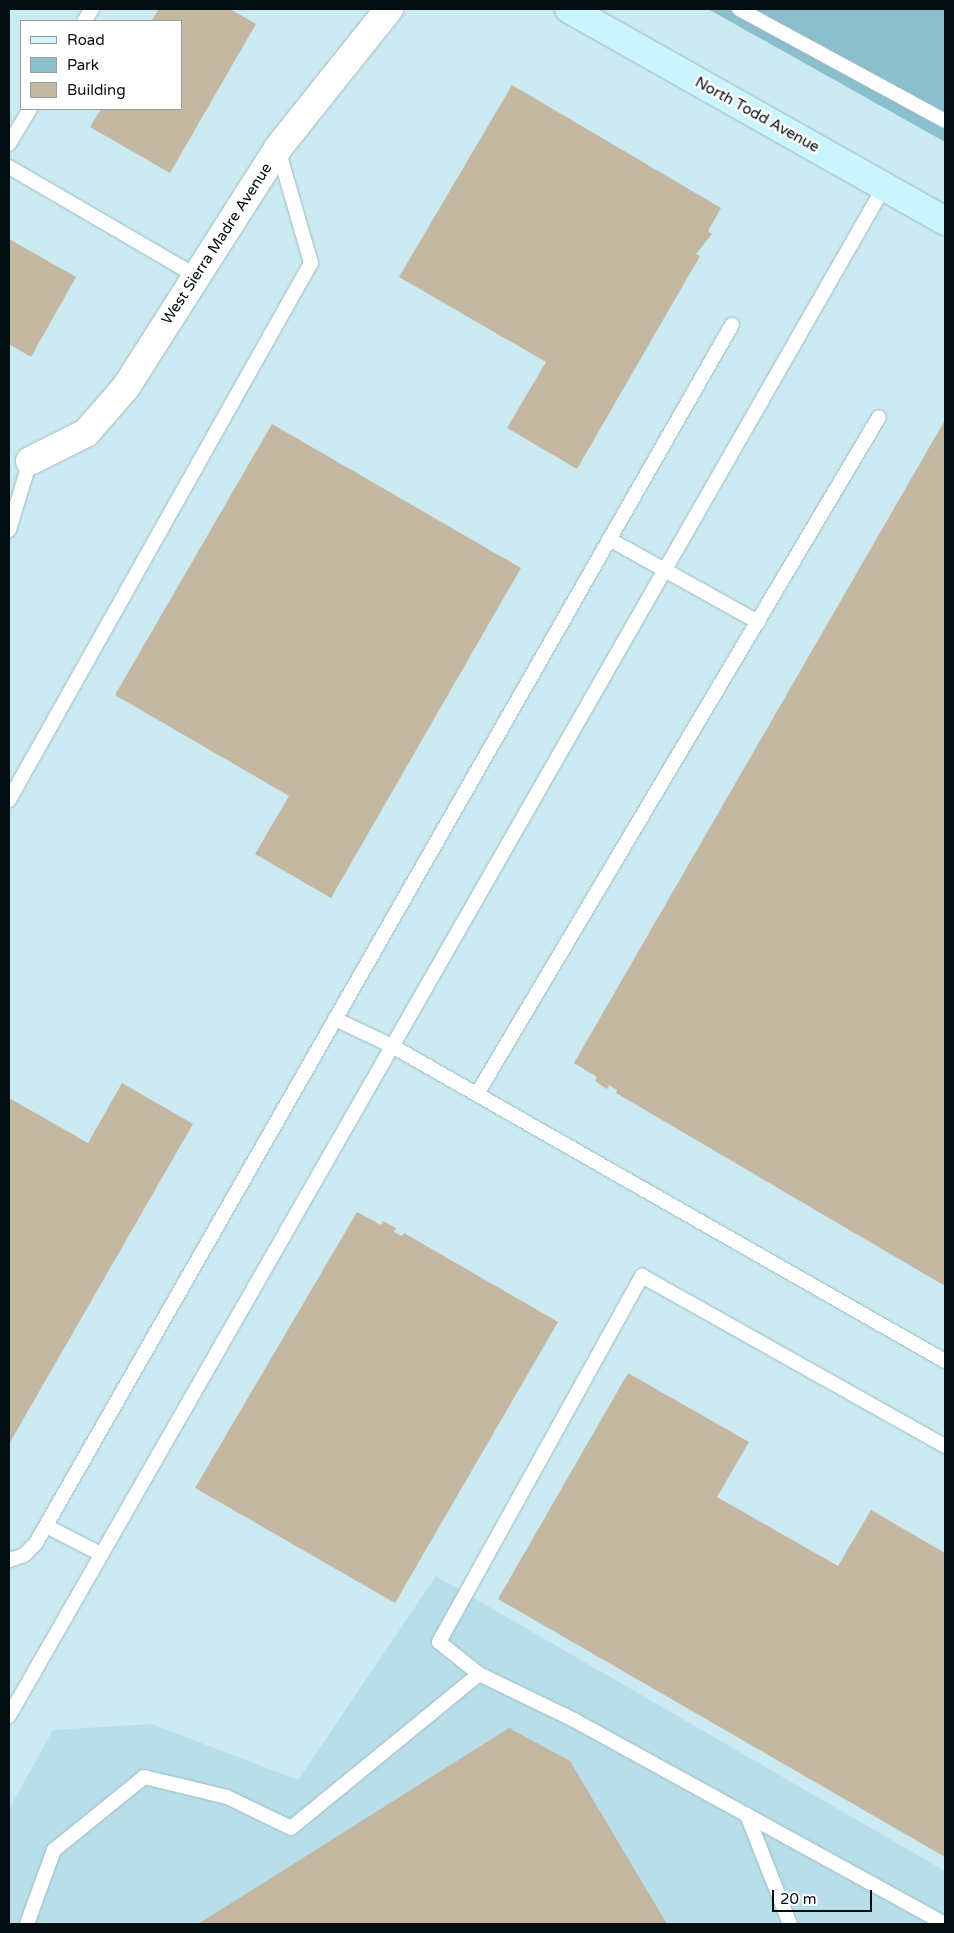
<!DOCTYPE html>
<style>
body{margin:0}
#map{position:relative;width:954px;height:1933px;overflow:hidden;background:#cceaf2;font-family:"Varela Round",sans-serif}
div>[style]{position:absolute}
.built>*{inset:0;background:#b8dfe9}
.green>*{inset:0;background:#8abfcd}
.building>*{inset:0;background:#c4b7a2}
.roads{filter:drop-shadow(0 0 1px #9cb9c0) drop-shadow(0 0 1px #9cb9c0)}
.lane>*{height:14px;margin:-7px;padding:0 7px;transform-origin:7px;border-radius:7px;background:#fff}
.street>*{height:28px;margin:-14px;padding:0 14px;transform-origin:14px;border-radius:14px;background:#fff}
.secondary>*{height:28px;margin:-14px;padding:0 14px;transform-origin:14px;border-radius:14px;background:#caf4fe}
span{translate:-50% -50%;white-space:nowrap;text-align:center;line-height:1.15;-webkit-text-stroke:5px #fff;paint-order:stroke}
.street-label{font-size:15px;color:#040d10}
.frame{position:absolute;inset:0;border:10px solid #040d10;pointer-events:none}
.legend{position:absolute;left:20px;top:20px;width:162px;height:90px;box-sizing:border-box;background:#fff;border:1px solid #9b9e9f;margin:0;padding:6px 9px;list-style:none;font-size:15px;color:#040d10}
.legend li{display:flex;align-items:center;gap:10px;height:25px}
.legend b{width:25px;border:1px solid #9b9e9f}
.scale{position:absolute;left:772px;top:1890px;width:100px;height:22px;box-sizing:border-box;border:2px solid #040d10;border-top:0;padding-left:6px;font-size:15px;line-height:18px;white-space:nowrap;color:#040d10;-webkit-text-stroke:4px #fff;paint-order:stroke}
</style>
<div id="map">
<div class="built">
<i style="clip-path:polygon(436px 1576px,945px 1871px,945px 1924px,9px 1924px,9px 1809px,53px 1730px,152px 1724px,298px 1780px)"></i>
</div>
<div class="green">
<i style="clip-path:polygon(708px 9px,945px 9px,945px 142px)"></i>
</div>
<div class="building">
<i style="clip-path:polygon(159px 9px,230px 9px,256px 24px,170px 173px,90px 127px,101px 109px,181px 109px,181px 21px,151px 21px)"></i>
<i style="clip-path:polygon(512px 85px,721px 208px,708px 231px,712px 234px,696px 254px,700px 256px,577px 469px,507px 428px,546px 362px,399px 277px)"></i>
<i style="clip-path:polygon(9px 239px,76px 277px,31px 357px,9px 344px)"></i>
<i style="clip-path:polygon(945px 420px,945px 1286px,616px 1093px,617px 1090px,609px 1085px,607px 1089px,595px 1081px,597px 1077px,574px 1063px)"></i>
<i style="clip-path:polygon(272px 424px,521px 568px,331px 898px,255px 854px,289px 796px,115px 695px)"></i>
<i style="clip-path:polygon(122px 1083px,193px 1124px,9px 1444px,9px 1098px,88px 1143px)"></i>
<i style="clip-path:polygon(357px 1212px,381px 1225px,383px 1221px,396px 1228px,394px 1232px,402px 1236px,404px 1233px,558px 1322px,395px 1603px,195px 1488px)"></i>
<i style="clip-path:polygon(628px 1373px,749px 1442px,717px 1497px,838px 1566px,871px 1510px,945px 1553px,945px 1857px,498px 1599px)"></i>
<i style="clip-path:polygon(509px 1728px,570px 1761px,667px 1924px,198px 1924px)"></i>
</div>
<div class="roads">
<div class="lane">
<i style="left:739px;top:9px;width:234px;rotate:28.5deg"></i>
<i style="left:84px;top:21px;width:14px;rotate:-56deg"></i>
<i style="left:9px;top:144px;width:41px;rotate:-59deg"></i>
<i style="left:9px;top:167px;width:216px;rotate:30.2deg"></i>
<i style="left:9px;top:530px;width:72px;rotate:-73.1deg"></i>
<i style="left:609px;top:539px;width:171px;rotate:29.1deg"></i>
<i style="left:9px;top:800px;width:616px;rotate:-60.65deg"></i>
<i style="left:311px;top:263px;width:119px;rotate:-106.1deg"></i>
<i style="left:335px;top:1019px;width:63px;rotate:25.3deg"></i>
<i style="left:392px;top:1046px;width:636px;rotate:29.67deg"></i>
<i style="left:477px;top:1094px;width:787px;rotate:-59.3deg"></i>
<i style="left:46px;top:1526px;width:62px;rotate:27deg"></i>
<i style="left:9px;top:1560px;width:16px;rotate:-18deg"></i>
<i style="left:24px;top:1555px;width:17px;rotate:-45deg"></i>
<i style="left:36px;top:1543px;width:1403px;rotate:-60.26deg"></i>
<i style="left:479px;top:1674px;width:51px;rotate:-141.3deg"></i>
<i style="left:439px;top:1642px;width:419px;rotate:-61deg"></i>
<i style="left:642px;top:1276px;width:347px;rotate:29.3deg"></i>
<i style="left:9px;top:1716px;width:1762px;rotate:-60.22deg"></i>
<i style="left:747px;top:1815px;width:117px;rotate:68.5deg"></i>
<i style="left:27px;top:1924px;width:79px;rotate:-70deg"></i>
<i style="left:54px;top:1850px;width:116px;rotate:-39deg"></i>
<i style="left:144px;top:1777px;width:85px;rotate:13.5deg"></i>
<i style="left:227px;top:1797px;width:71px;rotate:25.8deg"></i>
<i style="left:291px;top:1828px;width:243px;rotate:-39.3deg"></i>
<i style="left:479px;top:1674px;width:106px;rotate:25.8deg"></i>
<i style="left:574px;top:1720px;width:423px;rotate:28.8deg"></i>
</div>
<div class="street">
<i style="left:30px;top:461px;width:63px;rotate:-26.6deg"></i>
<i style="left:86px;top:433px;width:61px;rotate:-49deg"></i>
<i style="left:126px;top:387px;width:283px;rotate:-57.5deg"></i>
<i style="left:278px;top:148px;width:178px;rotate:-51.4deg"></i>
</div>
<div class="secondary">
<i style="left:569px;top:9px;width:432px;rotate:29.4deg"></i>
</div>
</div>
<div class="street-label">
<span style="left:757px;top:115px;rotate:29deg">North Todd Avenue</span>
<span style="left:217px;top:244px;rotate:-57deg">West Sierra Madre Avenue</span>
</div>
<div class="frame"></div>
<ul class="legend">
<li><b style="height:6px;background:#caf4fe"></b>Road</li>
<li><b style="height:14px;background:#8abfcd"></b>Park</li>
<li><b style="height:14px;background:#c4b7a2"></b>Building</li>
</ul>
<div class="scale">20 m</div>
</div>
